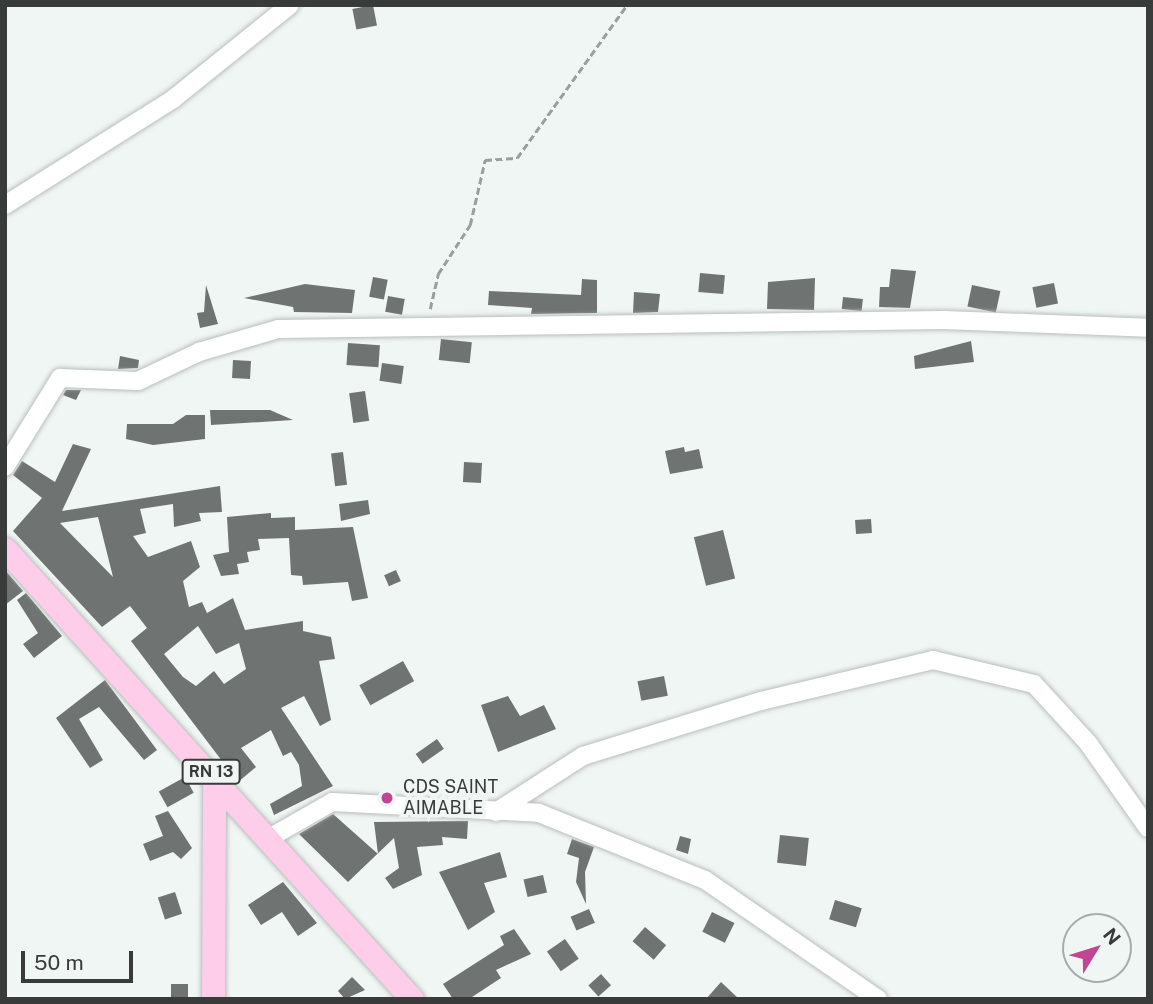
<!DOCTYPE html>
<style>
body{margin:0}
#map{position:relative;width:1153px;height:1004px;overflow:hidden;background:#f0f6f3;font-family:"Public Sans",sans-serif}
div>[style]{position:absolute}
.building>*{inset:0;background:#6f7472;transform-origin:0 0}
.path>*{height:2.5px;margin-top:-1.25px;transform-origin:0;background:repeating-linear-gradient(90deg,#9a9e9c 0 7px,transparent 0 10.5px)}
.roads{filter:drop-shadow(0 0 2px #b9bebc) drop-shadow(0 0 2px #b9bebc)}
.minor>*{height:18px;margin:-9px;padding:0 9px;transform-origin:9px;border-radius:9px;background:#fff}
.major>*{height:23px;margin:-11.5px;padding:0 11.5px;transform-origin:11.5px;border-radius:11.5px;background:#fdcde9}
.dots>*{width:19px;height:19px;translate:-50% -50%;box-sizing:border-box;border:4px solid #f0f6f3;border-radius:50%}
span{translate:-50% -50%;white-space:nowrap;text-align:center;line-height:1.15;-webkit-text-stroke:7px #f0f6f3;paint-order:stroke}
.shield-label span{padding:2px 5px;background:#f0f6f3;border:2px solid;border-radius:5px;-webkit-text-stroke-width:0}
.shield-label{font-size:16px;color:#393b3a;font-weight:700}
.poi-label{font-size:18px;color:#393b3a}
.left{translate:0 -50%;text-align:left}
.frame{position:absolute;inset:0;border:7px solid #393b3a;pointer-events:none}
.north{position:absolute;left:1062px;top:913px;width:70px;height:70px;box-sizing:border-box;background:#f0f6f3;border:2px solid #a7aba9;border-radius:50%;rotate:52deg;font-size:19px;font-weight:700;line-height:28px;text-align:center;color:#393b3a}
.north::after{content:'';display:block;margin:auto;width:24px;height:32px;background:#c04595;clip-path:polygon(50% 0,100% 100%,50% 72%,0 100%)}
.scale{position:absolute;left:21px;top:951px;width:112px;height:32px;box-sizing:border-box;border:4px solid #393b3a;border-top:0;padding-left:9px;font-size:21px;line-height:24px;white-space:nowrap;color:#393b3a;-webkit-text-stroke:5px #f0f6f3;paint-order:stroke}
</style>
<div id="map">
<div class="building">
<i style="left:373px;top:5px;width:21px;height:21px;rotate:79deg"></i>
<i style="clip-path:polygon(891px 269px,916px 271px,910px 308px,879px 307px,880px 287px,889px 287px)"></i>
<i style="left:700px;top:273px;width:25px;height:19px;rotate:5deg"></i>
<i style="left:373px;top:277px;width:15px;height:20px;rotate:11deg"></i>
<i style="clip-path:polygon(815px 278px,814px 310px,767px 309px,768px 282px)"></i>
<i style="clip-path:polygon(582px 279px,597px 280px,597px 313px,531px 314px,532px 308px,488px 305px,489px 291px,581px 295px)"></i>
<i style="left:1054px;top:283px;width:21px;height:22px;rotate:79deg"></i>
<i style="clip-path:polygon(305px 284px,355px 290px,352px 313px,294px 312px,293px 307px,244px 298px)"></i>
<i style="clip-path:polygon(206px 285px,218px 324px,200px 328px,197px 313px,204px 312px)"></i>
<i style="left:972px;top:285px;width:29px;height:22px;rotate:12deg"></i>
<i style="clip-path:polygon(634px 292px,660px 294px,658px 312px,633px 313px)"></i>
<i style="left:388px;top:296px;width:17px;height:16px;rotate:10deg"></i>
<i style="left:843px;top:297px;width:20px;height:12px;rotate:6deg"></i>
<i style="left:441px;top:339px;width:31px;height:21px;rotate:6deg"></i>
<i style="clip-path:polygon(971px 341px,974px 362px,915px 369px,914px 356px)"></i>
<i style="left:348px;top:343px;width:32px;height:22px;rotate:4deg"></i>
<i style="clip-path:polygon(120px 356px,139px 360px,138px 368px,118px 369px)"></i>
<i style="left:233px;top:360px;width:18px;height:18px;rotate:3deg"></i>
<i style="left:382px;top:363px;width:22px;height:18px;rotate:8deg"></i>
<i style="clip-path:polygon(66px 390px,81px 390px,76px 400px,63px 395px)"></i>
<i style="left:365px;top:391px;width:30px;height:16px;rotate:82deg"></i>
<i style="clip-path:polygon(210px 410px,270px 410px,293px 420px,211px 425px)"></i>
<i style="clip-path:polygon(186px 415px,205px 415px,205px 439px,153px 445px,126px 439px,127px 424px,173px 424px)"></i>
<i style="clip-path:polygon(evenodd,73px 444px,91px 449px,62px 511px,220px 486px,222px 512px,199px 513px,201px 521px,174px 527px,173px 504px,140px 509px,146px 533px,133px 536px,148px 557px,191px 541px,200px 567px,183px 581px,189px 607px,202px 602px,207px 613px,233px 598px,245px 630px,303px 621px,303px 631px,331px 637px,335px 659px,319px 661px,331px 720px,320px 726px,304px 696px,281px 708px,333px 786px,274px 815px,270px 804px,302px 786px,299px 765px,291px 752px,283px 756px,271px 730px,241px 748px,256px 767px,238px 782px,131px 641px,147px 628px,130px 606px,102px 627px,13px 531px,42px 498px,13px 475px,22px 461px,55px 482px,73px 444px,98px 517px,113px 577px,60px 523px,98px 517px,73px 444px,198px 626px,216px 654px,239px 643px,246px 669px,224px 684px,214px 671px,196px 686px,183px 677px,164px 654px,198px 626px)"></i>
<i style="clip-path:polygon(684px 447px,685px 452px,699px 449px,703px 468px,670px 474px,665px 451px)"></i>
<i style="left:343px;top:452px;width:33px;height:12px;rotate:83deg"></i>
<i style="left:464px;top:462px;width:18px;height:20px;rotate:3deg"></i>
<i style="clip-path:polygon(368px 500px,370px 514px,341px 521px,339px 504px)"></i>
<i style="clip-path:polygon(271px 513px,271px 518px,295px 517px,295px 530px,353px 527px,368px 598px,352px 601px,348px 582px,303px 585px,302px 576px,291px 575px,289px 538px,258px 539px,260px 550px,247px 552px,249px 562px,237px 564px,239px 574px,221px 576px,213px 555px,229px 552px,227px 517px)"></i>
<i style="left:871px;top:519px;width:14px;height:16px;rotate:86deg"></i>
<i style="left:723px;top:530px;width:50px;height:30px;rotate:76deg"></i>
<i style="clip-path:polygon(5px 570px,23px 591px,5px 605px)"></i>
<i style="left:396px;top:570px;width:12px;height:13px;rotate:66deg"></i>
<i style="clip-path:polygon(26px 593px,62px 636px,34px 658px,23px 644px,38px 633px,17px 600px)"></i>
<i style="left:403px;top:661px;width:23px;height:50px;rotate:61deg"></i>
<i style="left:664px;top:676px;width:20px;height:27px;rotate:79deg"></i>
<i style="clip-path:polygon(105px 680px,157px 750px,144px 760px,99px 707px,79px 719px,103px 760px,90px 768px,56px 718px)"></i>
<i style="clip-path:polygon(508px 696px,520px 716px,544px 705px,556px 729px,498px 752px,481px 705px)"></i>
<i style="left:437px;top:739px;width:12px;height:26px;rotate:55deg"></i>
<i style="left:185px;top:777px;width:18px;height:30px;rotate:61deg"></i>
<i style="clip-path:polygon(168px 811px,192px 848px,181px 859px,173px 852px,150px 861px,143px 844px,163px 836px,155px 816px)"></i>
<i style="clip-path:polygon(333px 814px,378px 854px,374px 822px,468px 821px,467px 839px,442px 837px,443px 845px,417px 847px,422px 875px,393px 889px,385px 878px,399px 868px,394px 838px,348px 882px,299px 834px)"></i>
<i style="left:780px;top:835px;width:29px;height:28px;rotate:6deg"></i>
<i style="clip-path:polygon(680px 836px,691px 839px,688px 854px,676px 850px)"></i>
<i style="clip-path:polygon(572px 839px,594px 847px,585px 872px,586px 904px,576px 882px,579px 858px,567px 854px)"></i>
<i style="clip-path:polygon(500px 852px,507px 877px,484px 883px,495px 912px,468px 930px,439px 872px)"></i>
<i style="left:543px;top:875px;width:18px;height:20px;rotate:77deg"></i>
<i style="clip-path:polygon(283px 882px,317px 923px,298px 936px,282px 912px,261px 925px,248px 905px)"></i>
<i style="left:175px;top:892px;width:23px;height:18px;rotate:72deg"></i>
<i style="left:835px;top:900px;width:28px;height:20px;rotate:17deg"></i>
<i style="left:589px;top:909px;width:15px;height:20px;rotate:67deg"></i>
<i style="left:712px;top:912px;width:25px;height:22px;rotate:26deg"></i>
<i style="left:645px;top:927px;width:28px;height:19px;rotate:41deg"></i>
<i style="clip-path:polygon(514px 929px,531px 954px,496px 970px,501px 978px,469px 999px,453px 999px,443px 984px,504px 945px,500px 936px)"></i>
<i style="left:565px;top:939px;width:24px;height:22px;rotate:55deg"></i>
<i style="left:601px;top:974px;width:15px;height:17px;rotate:48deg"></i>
<i style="clip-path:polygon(352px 977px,365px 990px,345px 999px,338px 991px)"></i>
<i style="clip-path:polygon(721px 982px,739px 999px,706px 999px)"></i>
<i style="left:188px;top:984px;width:15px;height:17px;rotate:90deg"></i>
</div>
<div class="path">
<i style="left:430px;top:309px;width:36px;rotate:-77deg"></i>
<i style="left:438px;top:274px;width:59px;rotate:-56.9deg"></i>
<i style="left:470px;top:225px;width:67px;rotate:-77deg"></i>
<i style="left:485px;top:160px;width:32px;rotate:-4deg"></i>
<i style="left:517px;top:158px;width:188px;rotate:-54.3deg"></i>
</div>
<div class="roads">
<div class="minor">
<i style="left:5px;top:205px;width:199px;rotate:-32.2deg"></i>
<i style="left:173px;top:99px;width:150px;rotate:-38.8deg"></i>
<i style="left:5px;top:467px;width:105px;rotate:-58.3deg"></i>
<i style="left:60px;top:378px;width:78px;rotate:2.2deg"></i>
<i style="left:138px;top:381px;width:68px;rotate:-25.4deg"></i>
<i style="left:199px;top:352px;width:82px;rotate:-16.2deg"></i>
<i style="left:278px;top:329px;width:666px;rotate:-0.77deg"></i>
<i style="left:944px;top:320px;width:204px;rotate:2.2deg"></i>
<i style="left:496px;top:812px;width:103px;rotate:-32.8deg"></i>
<i style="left:583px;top:756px;width:186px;rotate:-17.2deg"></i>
<i style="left:761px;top:701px;width:177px;rotate:-13.4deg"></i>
<i style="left:933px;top:660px;width:104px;rotate:13.4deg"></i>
<i style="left:1034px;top:684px;width:80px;rotate:47.5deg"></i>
<i style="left:1088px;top:743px;width:104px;rotate:54.8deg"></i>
<i style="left:271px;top:837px;width:70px;rotate:-29.8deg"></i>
<i style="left:332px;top:802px;width:207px;rotate:3deg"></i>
<i style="left:539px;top:813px;width:179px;rotate:22deg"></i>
<i style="left:705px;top:880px;width:210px;rotate:34.5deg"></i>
</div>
<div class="major">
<i style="left:5px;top:549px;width:607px;rotate:47.87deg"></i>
<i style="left:213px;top:999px;width:223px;rotate:-89.7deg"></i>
</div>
</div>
<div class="dots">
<i style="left:387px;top:798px;background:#c04595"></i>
</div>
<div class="shield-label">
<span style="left:211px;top:772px">RN 13</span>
</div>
<div class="poi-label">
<span class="left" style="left:403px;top:798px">CDS SAINT<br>AIMABLE</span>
</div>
<div class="frame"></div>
<div class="north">N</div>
<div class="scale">50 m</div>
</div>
